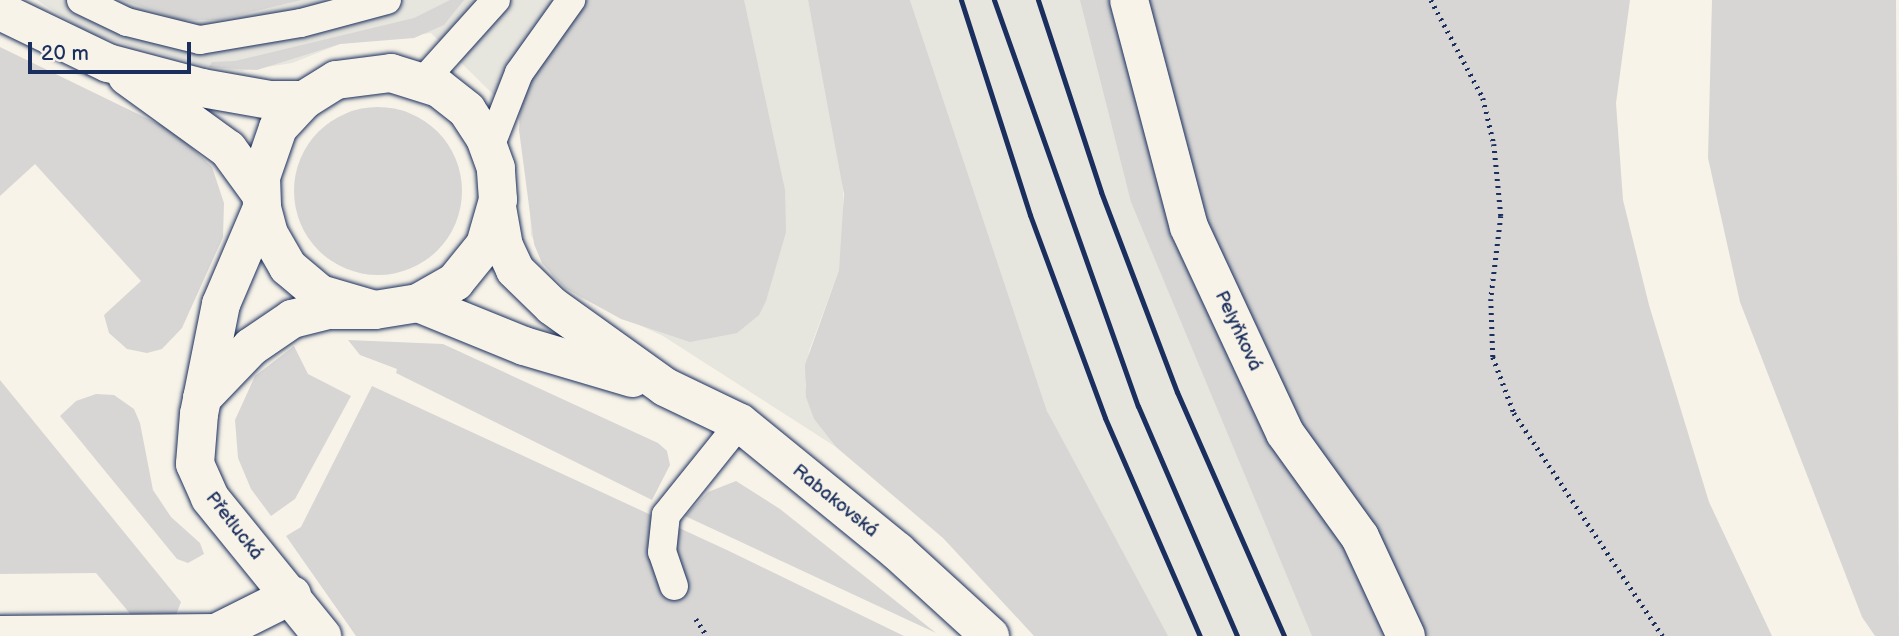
<!DOCTYPE html>
<meta charset="utf-8">
<style>
body{margin:0}
#map{position:relative;width:1899px;height:636px;overflow:hidden;background:#f7f3e8;font-family:"Balsamiq Sans",sans-serif}
div>[style]{position:absolute}
.built>*{inset:0;background:#e6e5de}
.green>*{inset:0;background:#d7d6d4}
.round{border-radius:50%}
.path>*{height:4.5px;margin-top:-2.25px;transform-origin:0;background:repeating-linear-gradient(90deg,#1b2f5e 0 2px,transparent 0 7px)}
.roads{filter:drop-shadow(0 0 2px #1b2f5e) drop-shadow(0 0 2px #1b2f5e)}
.lane>*{height:28px;margin:-14px;padding:0 14px;transform-origin:14px;border-radius:14px;background:#f7f3e8}
.street>*{height:38px;margin:-19px;padding:0 19px;transform-origin:19px;border-radius:19px;background:#f7f3e8}
.secondary>*{height:38px;margin:-19px;padding:0 19px;transform-origin:19px;border-radius:19px;background:#f7f3e8}
.rail>*{height:5px;margin:-2.5px;padding:0 2.5px;transform-origin:2.5px;border-radius:2.5px;background:#1b2f5e}
span{translate:-50% -50%;white-space:nowrap;text-align:center;line-height:1.15;-webkit-text-stroke:6px #f7f3e8;paint-order:stroke}
.street-label{font-size:19px;color:#1b2f5e}
.scale{position:absolute;left:28px;top:42px;width:163px;height:32px;box-sizing:border-box;border:4px solid #1b2f5e;border-top:0;padding-left:9px;font-size:21px;line-height:24px;white-space:nowrap;color:#1b2f5e;-webkit-text-stroke:5px #f7f3e8;paint-order:stroke}
</style>
<div id="map">
<div class="built">
<i style="clip-path:polygon(37px 0,808px 0,842px 168px,844px 220px,839px 270px,809px 351px,805px 386px,814px 419px,836px 447px,663px 336px,579px 297px,553px 277px,531px 235px,529px 182px,519px 120px,431px 33px,340px 44px,292px 63px,241px 71px,209px 67px,89px 34px)"></i>
<i style="clip-path:polygon(910px 0,1081px 0,1333px 636px,1149px 636px,1047px 411px)"></i>
</div>
<div class="green">
<i style="clip-path:polygon(122px 0,301px 0,220px 20px,180px 20px)"></i>
<i style="clip-path:polygon(450px 0,464px 0,444px 25px,414px 38px,340px 44px,257px 70px,209px 67px,212px 62px,235px 61px,414px 18px)"></i>
<i style="clip-path:polygon(587px 0,744px 0,785px 190px,786px 232px,766px 301px,759px 315px,737px 333px,690px 342px,621px 319px,565px 288px,542px 263px,534px 244px,519px 130px,521px 106px,538px 66px)"></i>
<i style="clip-path:polygon(808px 0,910px 0,1047px 411px,1168px 636px,1034px 636px,943px 538px,836px 447px,814px 419px,806px 397px,805px 365px,839px 270px,844px 194px)"></i>
<i style="clip-path:polygon(1080px 0,1115px 0,1164px 201px,1350px 544px,1390px 636px,1312px 636px,1131px 202px)"></i>
<i style="clip-path:polygon(1141px 0,1630px 0,1616px 103px,1623px 200px,1649px 305px,1709px 502px,1772px 636px,1426px 636px,1365px 519px,1300px 427px,1196px 210px)"></i>
<i style="clip-path:polygon(1712px 0,1896px 0,1899px 636px,1875px 636px,1862px 617px,1740px 302px,1708px 158px)"></i>
<i style="clip-path:polygon(0 47px,175px 132px,212px 167px,224px 203px,223px 237px,182px 328px,162px 349px,147px 353px,127px 349px,109px 333px,104px 315px,141px 281px,35px 164px,0 196px)"></i>
<i class="round" style="left:294px;top:107px;width:168px;height:168px"></i>
<i style="clip-path:polygon(348px 340px,443px 344px,658px 443px,667px 451px,670px 465px,652px 500px,396px 373px,397px 369px,360px 355px)"></i>
<i style="clip-path:polygon(294px 346px,308px 374px,351px 396px,295px 499px,271px 516px,251px 489px,238px 458px,235px 420px,255px 376px)"></i>
<i style="clip-path:polygon(0 380px,181px 602px,174px 620px,132px 616px,96px 573px,0 574px)"></i>
<i style="clip-path:polygon(372px 386px,729px 551px,904px 636px,356px 636px,286px 536px,301px 527px)"></i>
<i style="clip-path:polygon(96px 394px,114px 395px,134px 409px,140px 423px,153px 490px,171px 517px,200px 543px,204px 554px,188px 563px,177px 559px,60px 416px,76px 401px)"></i>
<i style="clip-path:polygon(736px 481px,780px 509px,936px 633px,685px 516px,708px 492px)"></i>
</div>
<div class="path">
<i style="left:1431px;top:0;width:111px;rotate:62deg"></i>
<i style="left:1483px;top:98px;width:47px;rotate:76.6deg"></i>
<i style="left:1494px;top:144px;width:72px;rotate:84.4deg"></i>
<i style="left:1501px;top:216px;width:84px;rotate:96.9deg"></i>
<i style="left:1491px;top:299px;width:58px;rotate:88deg"></i>
<i style="left:1493px;top:357px;width:60px;rotate:69.4deg"></i>
<i style="left:1514px;top:413px;width:268px;rotate:56.3deg"></i>
<i style="left:696px;top:619px;width:20px;rotate:57deg"></i>
</div>
<div class="roads">
<div class="lane">
<i style="left:81px;top:0;width:51px;rotate:25.6deg"></i>
<i style="left:127px;top:22px;width:75px;rotate:13.9deg"></i>
<i style="left:200px;top:40px;width:102px;rotate:-9.6deg"></i>
<i style="left:301px;top:23px;width:89px;rotate:-15deg"></i>
<i style="left:423px;top:81px;width:109px;rotate:-48deg"></i>
<i style="left:490px;top:147px;width:79px;rotate:-68.6deg"></i>
<i style="left:519px;top:73px;width:90px;rotate:-54.5deg"></i>
<i style="left:674px;top:586px;width:36px;rotate:-109deg"></i>
<i style="left:662px;top:552px;width:37px;rotate:-84deg"></i>
<i style="left:666px;top:515px;width:118px;rotate:-51.2deg"></i>
</div>
<div class="street">
<i style="left:1129px;top:0;width:235px;rotate:75.2deg"></i>
<i style="left:1189px;top:227px;width:227px;rotate:65deg"></i>
<i style="left:1285px;top:433px;width:128px;rotate:54.2deg"></i>
<i style="left:1360px;top:537px;width:109px;rotate:65.1deg"></i>
<i style="left:0;top:635px;width:216px;rotate:-0.5deg"></i>
<i style="left:216px;top:633px;width:85px;rotate:-26.6deg"></i>
</div>
<div class="secondary">
<i style="left:0;top:11px;width:120px;rotate:25.7deg"></i>
<i style="left:108px;top:63px;width:97px;rotate:14.9deg"></i>
<i style="left:202px;top:88px;width:69px;rotate:10deg"></i>
<i style="left:270px;top:100px;width:34px"></i>
<i style="left:127px;top:76px;width:125px;rotate:35.9deg"></i>
<i style="left:228px;top:149px;width:54px;rotate:54deg"></i>
<i style="left:497px;top:207px;width:40px;rotate:80deg"></i>
<i style="left:504px;top:246px;width:26px;rotate:65deg"></i>
<i style="left:515px;top:270px;width:52px;rotate:44.2deg"></i>
<i style="left:552px;top:306px;width:139px;rotate:35.6deg"></i>
<i style="left:665px;top:387px;width:83px;rotate:25.6deg"></i>
<i style="left:740px;top:423px;width:203px;rotate:39.2deg"></i>
<i style="left:897px;top:551px;width:126px;rotate:42.4deg"></i>
<i style="left:262px;top:208px;width:104px;rotate:113.1deg"></i>
<i style="left:221px;top:304px;width:112px;rotate:101.3deg"></i>
<i style="left:199px;top:414px;width:50px;rotate:94.6deg"></i>
<i style="left:195px;top:464px;width:37px;rotate:66deg"></i>
<i style="left:210px;top:498px;width:178px;rotate:50.9deg"></i>
<i style="left:418px;top:303px;width:114px;rotate:22.1deg"></i>
<i style="left:524px;top:346px;width:113px;rotate:16.5deg"></i>
<i style="left:202px;top:398px;width:71px;rotate:-46.1deg"></i>
<i style="left:251px;top:347px;width:50px;rotate:-34.3deg"></i>
<i style="left:292px;top:319px;width:38px;rotate:-14deg"></i>
<i style="left:329px;top:310px;width:46px"></i>
<i style="left:375px;top:310px;width:44px;rotate:-9.2deg"></i>
<i style="left:418px;top:303px;width:43px;rotate:-29.6deg"></i>
<i style="left:455px;top:282px;width:48px;rotate:-51deg"></i>
<i style="left:485px;top:245px;width:47px;rotate:-73.9deg"></i>
<i style="left:498px;top:200px;width:32px;rotate:-94deg"></i>
<i style="left:496px;top:168px;width:32px;rotate:-110deg"></i>
<i style="left:485px;top:138px;width:33px;rotate:-123deg"></i>
<i style="left:467px;top:110px;width:36px;rotate:-142deg"></i>
<i style="left:439px;top:88px;width:50px;rotate:-162.6deg"></i>
<i style="left:391px;top:73px;width:55px;rotate:172.7deg"></i>
<i style="left:336px;top:80px;width:38px;rotate:148deg"></i>
<i style="left:304px;top:100px;width:38px;rotate:133deg"></i>
<i style="left:278px;top:128px;width:52px;rotate:109.1deg"></i>
<i style="left:261px;top:177px;width:31px;rotate:88deg"></i>
<i style="left:262px;top:208px;width:27px;rotate:75deg"></i>
<i style="left:269px;top:234px;width:38px;rotate:60deg"></i>
<i style="left:288px;top:267px;width:42px;rotate:40.2deg"></i>
<i style="left:320px;top:294px;width:57px;rotate:16.2deg"></i>
</div>
</div>
<div class="rail">
<i style="left:961px;top:0;width:226px;rotate:72.2deg"></i>
<i style="left:1030px;top:215px;width:216px;rotate:69.7deg"></i>
<i style="left:1105px;top:418px;width:238px;rotate:66.5deg"></i>
<i style="left:994px;top:0;width:431px;rotate:70.5deg"></i>
<i style="left:1138px;top:406px;width:250px;rotate:66.7deg"></i>
<i style="left:1038px;top:0;width:202px;rotate:71.8deg"></i>
<i style="left:1101px;top:192px;width:214px;rotate:69.2deg"></i>
<i style="left:1177px;top:392px;width:266px;rotate:66.3deg"></i>
</div>
<div class="street-label">
<span style="left:1238px;top:331px;rotate:65deg">Pelyňková</span>
<span style="left:835px;top:501px;rotate:39deg">Rabakovská</span>
<span style="left:234px;top:526px;rotate:52deg">Přetlucká</span>
</div>
<div class="scale">20 m</div>
</div>
